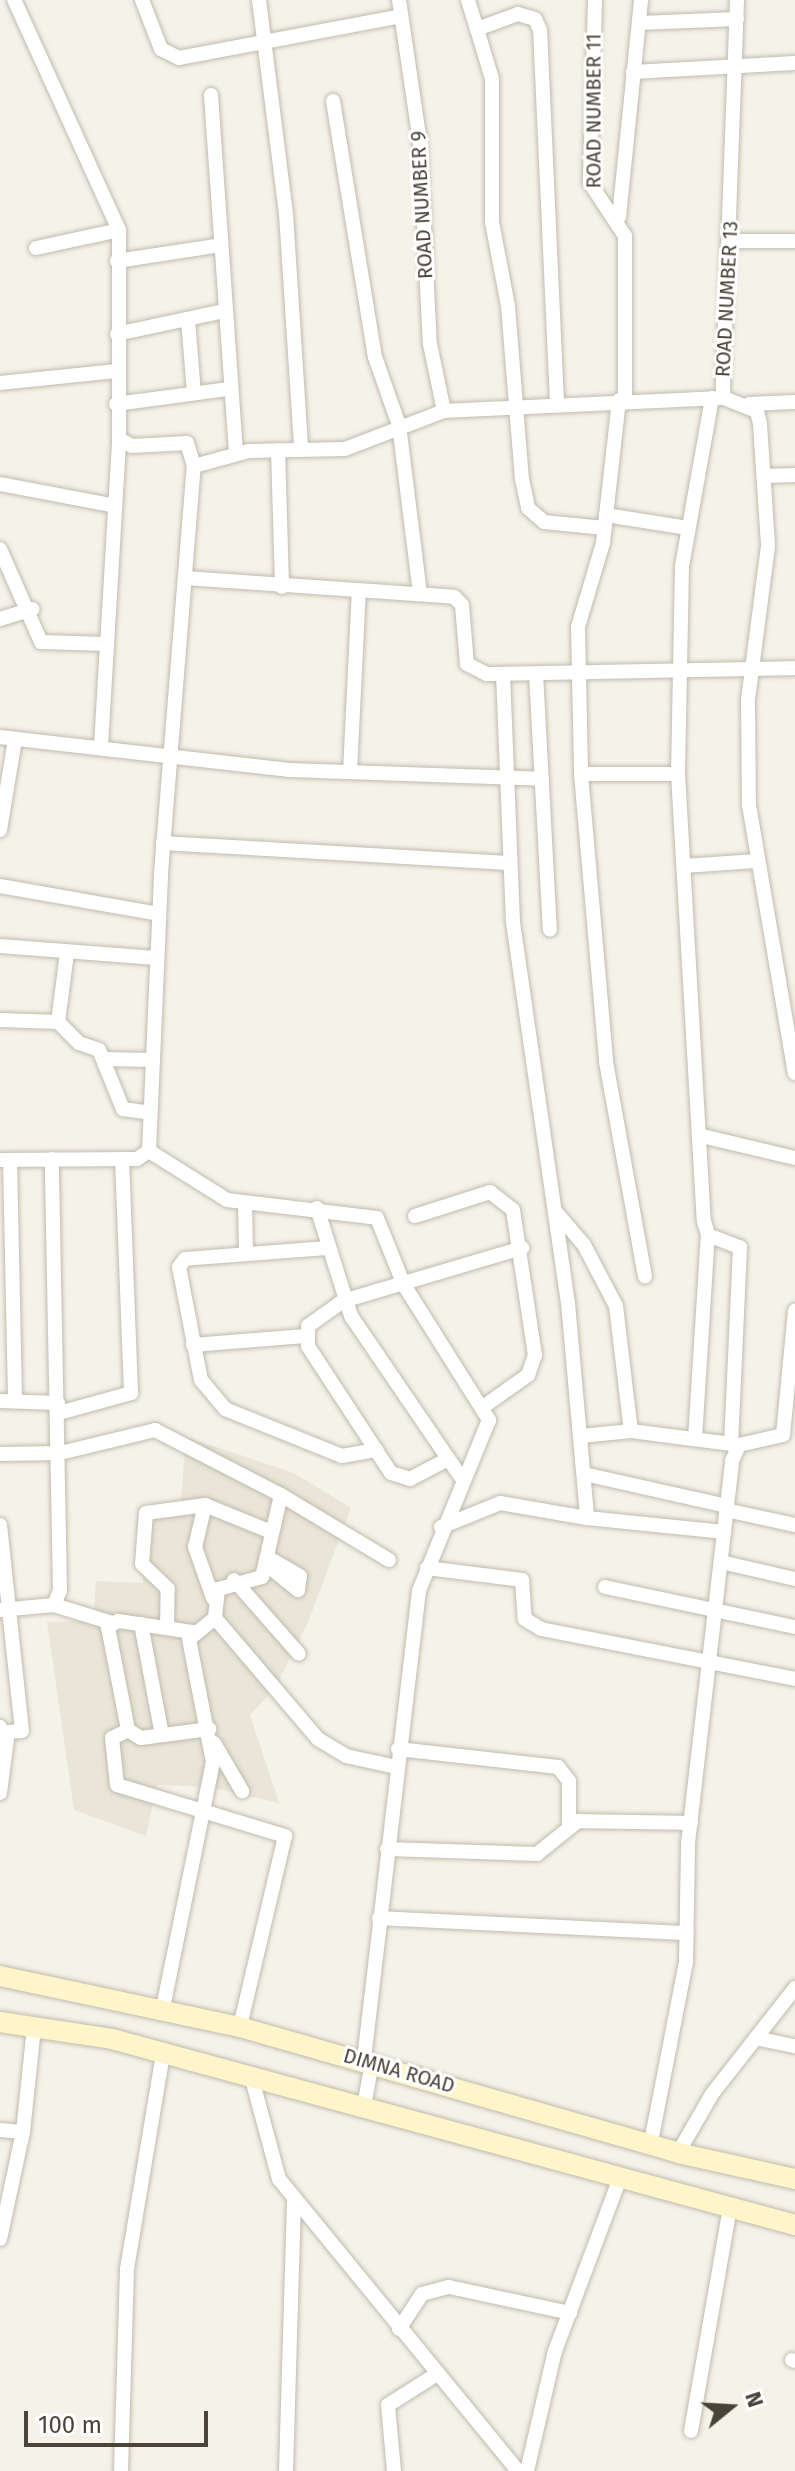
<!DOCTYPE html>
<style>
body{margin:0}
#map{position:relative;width:795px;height:2471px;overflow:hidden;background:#f5f2e9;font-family:"Fira Sans",sans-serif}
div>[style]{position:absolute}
.residential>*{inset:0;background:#e9e5d8}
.roads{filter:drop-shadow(0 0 2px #c0bbac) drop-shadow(0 0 2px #c0bbac)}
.street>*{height:14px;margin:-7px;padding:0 7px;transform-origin:7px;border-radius:7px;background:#fff}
.secondary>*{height:20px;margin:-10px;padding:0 10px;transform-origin:10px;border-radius:10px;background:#fef6ca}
span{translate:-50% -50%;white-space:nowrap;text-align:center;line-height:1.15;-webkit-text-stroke:6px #fff;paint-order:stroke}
.street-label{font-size:20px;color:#494338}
.north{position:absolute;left:691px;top:2367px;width:80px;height:80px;-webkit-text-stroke:6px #fff;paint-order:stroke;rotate:72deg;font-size:22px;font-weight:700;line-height:32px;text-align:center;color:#494338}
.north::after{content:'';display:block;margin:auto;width:28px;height:36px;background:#494338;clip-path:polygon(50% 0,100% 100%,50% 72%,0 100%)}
.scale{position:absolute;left:24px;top:2411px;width:184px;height:36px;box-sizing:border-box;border:4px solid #494338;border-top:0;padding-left:10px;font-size:24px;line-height:28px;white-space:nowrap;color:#494338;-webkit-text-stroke:6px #fff;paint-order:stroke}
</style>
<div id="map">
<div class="residential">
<i style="clip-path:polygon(186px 1437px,294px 1473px,351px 1508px,308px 1622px,275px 1688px,250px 1715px,279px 1803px,209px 1787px,157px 1785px,146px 1836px,74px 1810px,47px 1622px,93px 1621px,96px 1581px,143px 1583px,145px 1516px,180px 1510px)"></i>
</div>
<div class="roads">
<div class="street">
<i style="left:142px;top:0;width:53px;rotate:68.8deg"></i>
<i style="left:161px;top:49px;width:20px;rotate:27deg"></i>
<i style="left:179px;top:58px;width:226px;rotate:-10.7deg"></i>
<i style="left:259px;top:0;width:216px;rotate:82.8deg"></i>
<i style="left:286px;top:214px;width:235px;rotate:86.3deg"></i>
<i style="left:399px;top:0;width:145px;rotate:81.6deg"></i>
<i style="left:420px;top:143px;width:201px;rotate:87.2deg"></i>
<i style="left:430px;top:344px;width:68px;rotate:78.2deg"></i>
<i style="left:468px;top:0;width:30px;rotate:73deg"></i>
<i style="left:595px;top:0;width:183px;rotate:91.6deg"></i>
<i style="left:590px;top:183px;width:64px;rotate:56.6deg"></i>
<i style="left:625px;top:236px;width:163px;rotate:90deg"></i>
<i style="left:737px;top:0;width:389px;rotate:92.1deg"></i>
<i style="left:723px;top:389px;width:9px;rotate:84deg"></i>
<i style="left:724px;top:398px;width:35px;rotate:22deg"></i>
<i style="left:757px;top:411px;width:13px;rotate:77deg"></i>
<i style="left:760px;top:424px;width:122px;rotate:86.2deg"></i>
<i style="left:768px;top:546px;width:155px;rotate:97.4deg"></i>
<i style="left:748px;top:700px;width:105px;rotate:89.5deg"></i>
<i style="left:749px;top:805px;width:272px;rotate:80.3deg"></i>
<i style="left:640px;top:23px;width:97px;rotate:-2.4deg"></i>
<i style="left:633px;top:72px;width:162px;rotate:-3.2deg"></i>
<i style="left:211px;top:95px;width:360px;rotate:86deg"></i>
<i style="left:333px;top:101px;width:259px;rotate:80.7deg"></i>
<i style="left:375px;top:357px;width:72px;rotate:70.6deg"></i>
<i style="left:399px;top:425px;width:169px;rotate:82.9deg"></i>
<i style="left:619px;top:217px;width:218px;rotate:-84.2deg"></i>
<i style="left:730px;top:241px;width:65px"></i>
<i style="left:36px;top:248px;width:85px;rotate:-12.2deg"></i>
<i style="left:117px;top:261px;width:105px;rotate:-8.7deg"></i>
<i style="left:188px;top:319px;width:74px;rotate:85.4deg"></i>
<i style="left:117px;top:334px;width:109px;rotate:-12.1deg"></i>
<i style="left:0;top:383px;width:117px;rotate:-5.9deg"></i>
<i style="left:712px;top:398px;width:171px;rotate:100.1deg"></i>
<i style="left:682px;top:566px;width:208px;rotate:91.1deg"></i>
<i style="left:678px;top:774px;width:448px;rotate:86.7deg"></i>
<i style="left:704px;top:1221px;width:15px;rotate:74deg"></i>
<i style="left:708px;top:1235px;width:34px;rotate:21deg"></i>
<i style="left:740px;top:1247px;width:197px;rotate:92.6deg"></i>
<i style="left:619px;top:400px;width:144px;rotate:96.4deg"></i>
<i style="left:603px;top:543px;width:88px;rotate:106.6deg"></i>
<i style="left:578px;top:627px;width:147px;rotate:88.8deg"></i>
<i style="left:581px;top:774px;width:289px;rotate:85deg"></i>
<i style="left:606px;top:1062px;width:218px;rotate:79.7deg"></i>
<i style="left:557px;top:403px;width:373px;rotate:-92.6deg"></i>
<i style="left:540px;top:30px;width:12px;rotate:-114deg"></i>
<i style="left:535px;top:19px;width:18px;rotate:-164deg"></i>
<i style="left:518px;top:14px;width:44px;rotate:159.9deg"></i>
<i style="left:477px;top:29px;width:52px;rotate:73.3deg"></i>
<i style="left:492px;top:79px;width:143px;rotate:90deg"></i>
<i style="left:492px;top:222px;width:86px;rotate:79.2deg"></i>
<i style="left:508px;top:306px;width:174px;rotate:85.4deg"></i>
<i style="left:522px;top:479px;width:30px;rotate:78deg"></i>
<i style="left:528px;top:508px;width:21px;rotate:41deg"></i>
<i style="left:544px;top:522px;width:61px;rotate:5.6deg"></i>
<i style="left:116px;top:404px;width:114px;rotate:-7.6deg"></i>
<i style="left:749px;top:404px;width:46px;rotate:-2.5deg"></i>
<i style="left:278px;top:450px;width:137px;rotate:88.3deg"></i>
<i style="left:194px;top:466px;width:57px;rotate:-15.3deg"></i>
<i style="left:249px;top:451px;width:96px;rotate:-1.2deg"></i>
<i style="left:345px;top:449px;width:106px;rotate:-21deg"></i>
<i style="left:444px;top:411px;width:276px;rotate:-2.7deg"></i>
<i style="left:764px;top:476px;width:31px;rotate:-2deg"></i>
<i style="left:0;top:484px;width:117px;rotate:10.8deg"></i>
<i style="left:606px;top:515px;width:83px;rotate:9deg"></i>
<i style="left:0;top:549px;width:102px;rotate:66.2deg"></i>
<i style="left:41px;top:642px;width:66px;rotate:1.7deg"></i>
<i style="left:185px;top:578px;width:270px;rotate:4deg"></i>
<i style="left:454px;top:597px;width:11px;rotate:45deg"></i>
<i style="left:462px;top:605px;width:59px;rotate:85.2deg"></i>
<i style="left:467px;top:664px;width:22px;rotate:27deg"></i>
<i style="left:487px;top:674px;width:308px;rotate:-1.1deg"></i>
<i style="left:0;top:619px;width:34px;rotate:-17deg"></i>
<i style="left:503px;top:674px;width:248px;rotate:87.7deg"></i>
<i style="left:513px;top:922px;width:385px;rotate:81.8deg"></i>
<i style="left:568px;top:1303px;width:216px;rotate:84.9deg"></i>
<i style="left:587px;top:1518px;width:138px;rotate:5.8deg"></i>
<i style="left:536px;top:674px;width:256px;rotate:86.9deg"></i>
<i style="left:0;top:737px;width:291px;rotate:6.5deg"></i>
<i style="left:289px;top:770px;width:253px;rotate:2deg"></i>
<i style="left:101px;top:746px;width:308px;rotate:-86.6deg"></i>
<i style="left:350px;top:772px;width:181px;rotate:-87.2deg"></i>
<i style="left:581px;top:774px;width:97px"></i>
<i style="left:0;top:830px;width:92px;rotate:-80.6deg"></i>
<i style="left:163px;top:843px;width:346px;rotate:3.3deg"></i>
<i style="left:684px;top:866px;width:72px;rotate:-4deg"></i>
<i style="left:0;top:886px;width:161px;rotate:10deg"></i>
<i style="left:0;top:946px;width:156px;rotate:4.4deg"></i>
<i style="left:0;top:1020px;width:58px;rotate:2deg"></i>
<i style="left:58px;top:1022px;width:30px;rotate:45deg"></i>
<i style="left:79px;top:1043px;width:21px;rotate:19deg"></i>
<i style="left:99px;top:1050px;width:64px;rotate:67.9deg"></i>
<i style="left:123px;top:1109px;width:27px;rotate:8deg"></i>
<i style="left:58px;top:1022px;width:70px;rotate:-82.6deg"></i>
<i style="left:103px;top:1059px;width:49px;rotate:1.2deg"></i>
<i style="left:702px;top:1136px;width:96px;rotate:13.3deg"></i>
<i style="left:149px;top:1151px;width:92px;rotate:32.1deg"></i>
<i style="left:227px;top:1200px;width:151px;rotate:6.8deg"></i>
<i style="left:377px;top:1218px;width:72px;rotate:68.1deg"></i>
<i style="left:404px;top:1285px;width:160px;rotate:57.8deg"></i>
<i style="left:489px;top:1420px;width:185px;rotate:112.3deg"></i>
<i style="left:419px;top:1591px;width:473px;rotate:96.7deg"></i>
<i style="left:0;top:1160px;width:137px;rotate:-0.4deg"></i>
<i style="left:137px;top:1159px;width:14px;rotate:-34deg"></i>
<i style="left:149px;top:1151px;width:278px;rotate:-87.5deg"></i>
<i style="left:161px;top:873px;width:408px;rotate:-85.4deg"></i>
<i style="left:194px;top:466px;width:24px;rotate:-107deg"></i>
<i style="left:187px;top:443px;width:55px;rotate:176.9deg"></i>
<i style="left:132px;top:446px;width:15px;rotate:-152deg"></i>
<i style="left:119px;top:439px;width:209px;rotate:-90deg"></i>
<i style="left:119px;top:230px;width:253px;rotate:-114.5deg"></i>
<i style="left:10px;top:1160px;width:241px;rotate:88.8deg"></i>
<i style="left:245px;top:1203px;width:49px;rotate:88.8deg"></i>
<i style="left:317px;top:1208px;width:113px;rotate:72.5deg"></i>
<i style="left:351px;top:1316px;width:195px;rotate:55.7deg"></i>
<i style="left:555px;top:1211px;width:45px;rotate:49.5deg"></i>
<i style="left:584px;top:1245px;width:69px;rotate:62.3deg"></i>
<i style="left:616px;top:1306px;width:126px;rotate:83.2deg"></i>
<i style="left:415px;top:1216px;width:79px;rotate:-17.7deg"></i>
<i style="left:490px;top:1192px;width:29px;rotate:38deg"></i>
<i style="left:513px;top:1210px;width:147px;rotate:81.4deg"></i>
<i style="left:535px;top:1355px;width:21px;rotate:109deg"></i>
<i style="left:528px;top:1375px;width:55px;rotate:144.6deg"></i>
<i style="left:327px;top:1248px;width:142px;rotate:175.6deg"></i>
<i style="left:185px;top:1259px;width:10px;rotate:127deg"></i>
<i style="left:179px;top:1267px;width:115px;rotate:79deg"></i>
<i style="left:201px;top:1380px;width:38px;rotate:50deg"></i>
<i style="left:225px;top:1409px;width:126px;rotate:21.9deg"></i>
<i style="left:342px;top:1456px;width:35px;rotate:-10deg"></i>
<i style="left:193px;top:1345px;width:112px;rotate:-4.6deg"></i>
<i style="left:0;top:1401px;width:58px;rotate:2deg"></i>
<i style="left:59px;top:1413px;width:75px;rotate:-15.5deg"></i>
<i style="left:131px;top:1393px;width:234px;rotate:-92.2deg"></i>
<i style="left:581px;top:1436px;width:50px;rotate:-5.7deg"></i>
<i style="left:631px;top:1431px;width:109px;rotate:7.4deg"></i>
<i style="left:695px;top:1439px;width:204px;rotate:-86.4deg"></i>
<i style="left:0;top:1454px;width:60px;rotate:-1deg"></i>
<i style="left:60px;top:1453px;width:98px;rotate:-13.6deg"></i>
<i style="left:155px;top:1430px;width:142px;rotate:27.3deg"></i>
<i style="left:281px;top:1495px;width:84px;rotate:103deg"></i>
<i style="left:262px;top:1577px;width:46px;rotate:164.7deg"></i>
<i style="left:218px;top:1589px;width:29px;rotate:96deg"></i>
<i style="left:215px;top:1618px;width:33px;rotate:141deg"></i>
<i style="left:189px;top:1639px;width:125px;rotate:79deg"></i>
<i style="left:213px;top:1762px;width:251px;rotate:101.5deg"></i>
<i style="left:448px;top:1459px;width:43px;rotate:152.2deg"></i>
<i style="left:410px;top:1479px;width:20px;rotate:-162deg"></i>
<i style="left:391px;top:1473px;width:152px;rotate:-123.2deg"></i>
<i style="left:308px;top:1346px;width:20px;rotate:-90deg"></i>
<i style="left:308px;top:1326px;width:43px;rotate:-35.5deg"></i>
<i style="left:343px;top:1301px;width:187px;rotate:-16.5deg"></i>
<i style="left:584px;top:1474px;width:147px;rotate:12.6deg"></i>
<i style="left:281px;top:1495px;width:126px;rotate:31deg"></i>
<i style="left:205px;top:1505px;width:43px;rotate:103.4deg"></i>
<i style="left:195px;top:1547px;width:54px;rotate:70.6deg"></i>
<i style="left:726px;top:1510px;width:71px;rotate:12.3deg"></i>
<i style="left:0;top:1525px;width:207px;rotate:83.9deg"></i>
<i style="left:22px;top:1731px;width:16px;rotate:176deg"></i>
<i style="left:441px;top:1527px;width:64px;rotate:-22.1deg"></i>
<i style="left:500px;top:1503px;width:88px;rotate:9.8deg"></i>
<i style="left:721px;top:1562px;width:76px;rotate:12.9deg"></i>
<i style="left:267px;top:1565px;width:40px;rotate:39deg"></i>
<i style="left:298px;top:1590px;width:14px;rotate:-82deg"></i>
<i style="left:300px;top:1576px;width:36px;rotate:-150deg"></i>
<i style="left:427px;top:1568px;width:96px;rotate:7.2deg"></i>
<i style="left:522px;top:1580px;width:39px;rotate:86deg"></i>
<i style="left:525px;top:1619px;width:19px;rotate:32deg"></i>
<i style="left:541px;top:1629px;width:259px;rotate:11.1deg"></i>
<i style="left:234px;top:1580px;width:98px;rotate:48.7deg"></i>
<i style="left:605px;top:1587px;width:194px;rotate:11.9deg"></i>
<i style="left:54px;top:1605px;width:61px;rotate:17.2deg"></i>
<i style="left:0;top:1610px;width:54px;rotate:-5.3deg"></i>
<i style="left:54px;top:1605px;width:16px;rotate:-68deg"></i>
<i style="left:60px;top:1590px;width:431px;rotate:-91.1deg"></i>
<i style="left:215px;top:1618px;width:159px;rotate:49.6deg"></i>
<i style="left:318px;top:1739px;width:33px;rotate:31deg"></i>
<i style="left:346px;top:1756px;width:51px;rotate:12.4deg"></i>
<i style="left:141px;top:1624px;width:113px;rotate:79.3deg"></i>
<i style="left:167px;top:1628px;width:39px;rotate:-89deg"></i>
<i style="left:168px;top:1589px;width:36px;rotate:-136deg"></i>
<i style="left:142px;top:1564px;width:51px;rotate:-85.5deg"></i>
<i style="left:146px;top:1513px;width:60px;rotate:-7.7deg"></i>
<i style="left:205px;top:1505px;width:71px;rotate:22.2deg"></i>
<i style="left:192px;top:1632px;width:75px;rotate:-171.5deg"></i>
<i style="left:118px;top:1621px;width:12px;rotate:149deg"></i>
<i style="left:108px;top:1627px;width:105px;rotate:79deg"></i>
<i style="left:128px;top:1730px;width:15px;rotate:32deg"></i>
<i style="left:141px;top:1738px;width:69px;rotate:-7.5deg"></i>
<i style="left:128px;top:1730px;width:18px;rotate:153deg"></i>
<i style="left:112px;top:1738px;width:47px;rotate:83.9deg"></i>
<i style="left:117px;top:1785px;width:176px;rotate:16.9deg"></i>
<i style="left:285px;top:1836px;width:196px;rotate:103.3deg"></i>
<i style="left:214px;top:1743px;width:56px;rotate:59.7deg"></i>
<i style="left:398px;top:1749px;width:161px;rotate:6.4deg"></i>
<i style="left:558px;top:1767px;width:18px;rotate:52deg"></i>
<i style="left:569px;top:1781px;width:44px;rotate:90deg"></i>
<i style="left:0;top:1793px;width:54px;rotate:-82.6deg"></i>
<i style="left:7px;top:1739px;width:14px;rotate:-120deg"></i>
<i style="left:387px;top:1849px;width:150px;rotate:1.9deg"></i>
<i style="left:537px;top:1854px;width:53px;rotate:-38.8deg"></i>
<i style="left:578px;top:1821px;width:113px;rotate:1deg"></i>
<i style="left:379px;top:1918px;width:308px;rotate:2.8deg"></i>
<i style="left:756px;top:2038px;width:40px;rotate:12deg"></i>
<i style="left:252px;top:2079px;width:104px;rotate:74.9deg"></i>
<i style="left:279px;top:2179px;width:377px;rotate:50.7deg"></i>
<i style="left:364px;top:2106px;width:44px;rotate:-79.5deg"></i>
<i style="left:0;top:2130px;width:23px;rotate:5deg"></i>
<i style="left:651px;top:2142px;width:183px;rotate:-79deg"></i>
<i style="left:686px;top:1962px;width:119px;rotate:-89deg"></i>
<i style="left:688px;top:1843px;width:385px;rotate:-83.4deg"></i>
<i style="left:732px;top:1461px;width:17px;rotate:-66deg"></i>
<i style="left:739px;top:1445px;width:45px;rotate:-12.8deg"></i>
<i style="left:783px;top:1435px;width:125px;rotate:-84.5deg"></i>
<i style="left:678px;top:2153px;width:68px;rotate:-60deg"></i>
<i style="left:712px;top:2094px;width:135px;rotate:-51.9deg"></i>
<i style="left:0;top:2239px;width:109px;rotate:-77.9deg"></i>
<i style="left:23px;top:2132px;width:106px;rotate:-84deg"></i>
<i style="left:399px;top:2329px;width:42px;rotate:-56.7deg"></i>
<i style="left:422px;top:2294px;width:28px;rotate:-15deg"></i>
<i style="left:449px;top:2287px;width:124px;rotate:12.1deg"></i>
<i style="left:792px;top:2360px;width:3px;rotate:18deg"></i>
<i style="left:691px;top:2431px;width:226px;rotate:-80.1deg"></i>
<i style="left:121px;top:2471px;width:202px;rotate:-88.3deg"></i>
<i style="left:127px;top:2269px;width:217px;rotate:-80.5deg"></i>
<i style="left:286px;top:2471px;width:271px;rotate:-88.3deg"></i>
<i style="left:394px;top:2471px;width:66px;rotate:-95.2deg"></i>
<i style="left:388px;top:2405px;width:58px;rotate:-32.3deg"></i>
<i style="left:527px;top:2471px;width:123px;rotate:-76.9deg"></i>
<i style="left:555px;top:2351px;width:182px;rotate:-69.4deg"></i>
</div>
<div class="secondary">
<i style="left:0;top:1976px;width:245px;rotate:12deg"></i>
<i style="left:240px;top:2027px;width:456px;rotate:16deg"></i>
<i style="left:678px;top:2153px;width:120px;rotate:12.5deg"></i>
<i style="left:0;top:2022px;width:113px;rotate:8.6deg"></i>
<i style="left:112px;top:2039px;width:708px;rotate:15.23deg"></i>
</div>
</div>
<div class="street-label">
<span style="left:594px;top:111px;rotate:-90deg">ROAD NUMBER 11</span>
<span style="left:422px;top:205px;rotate:-93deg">ROAD NUMBER 9</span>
<span style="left:727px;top:299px;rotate:-87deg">ROAD NUMBER 13</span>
<span style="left:399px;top:2071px;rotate:16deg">DIMNA ROAD</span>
</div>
<div class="north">N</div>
<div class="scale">100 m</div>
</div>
